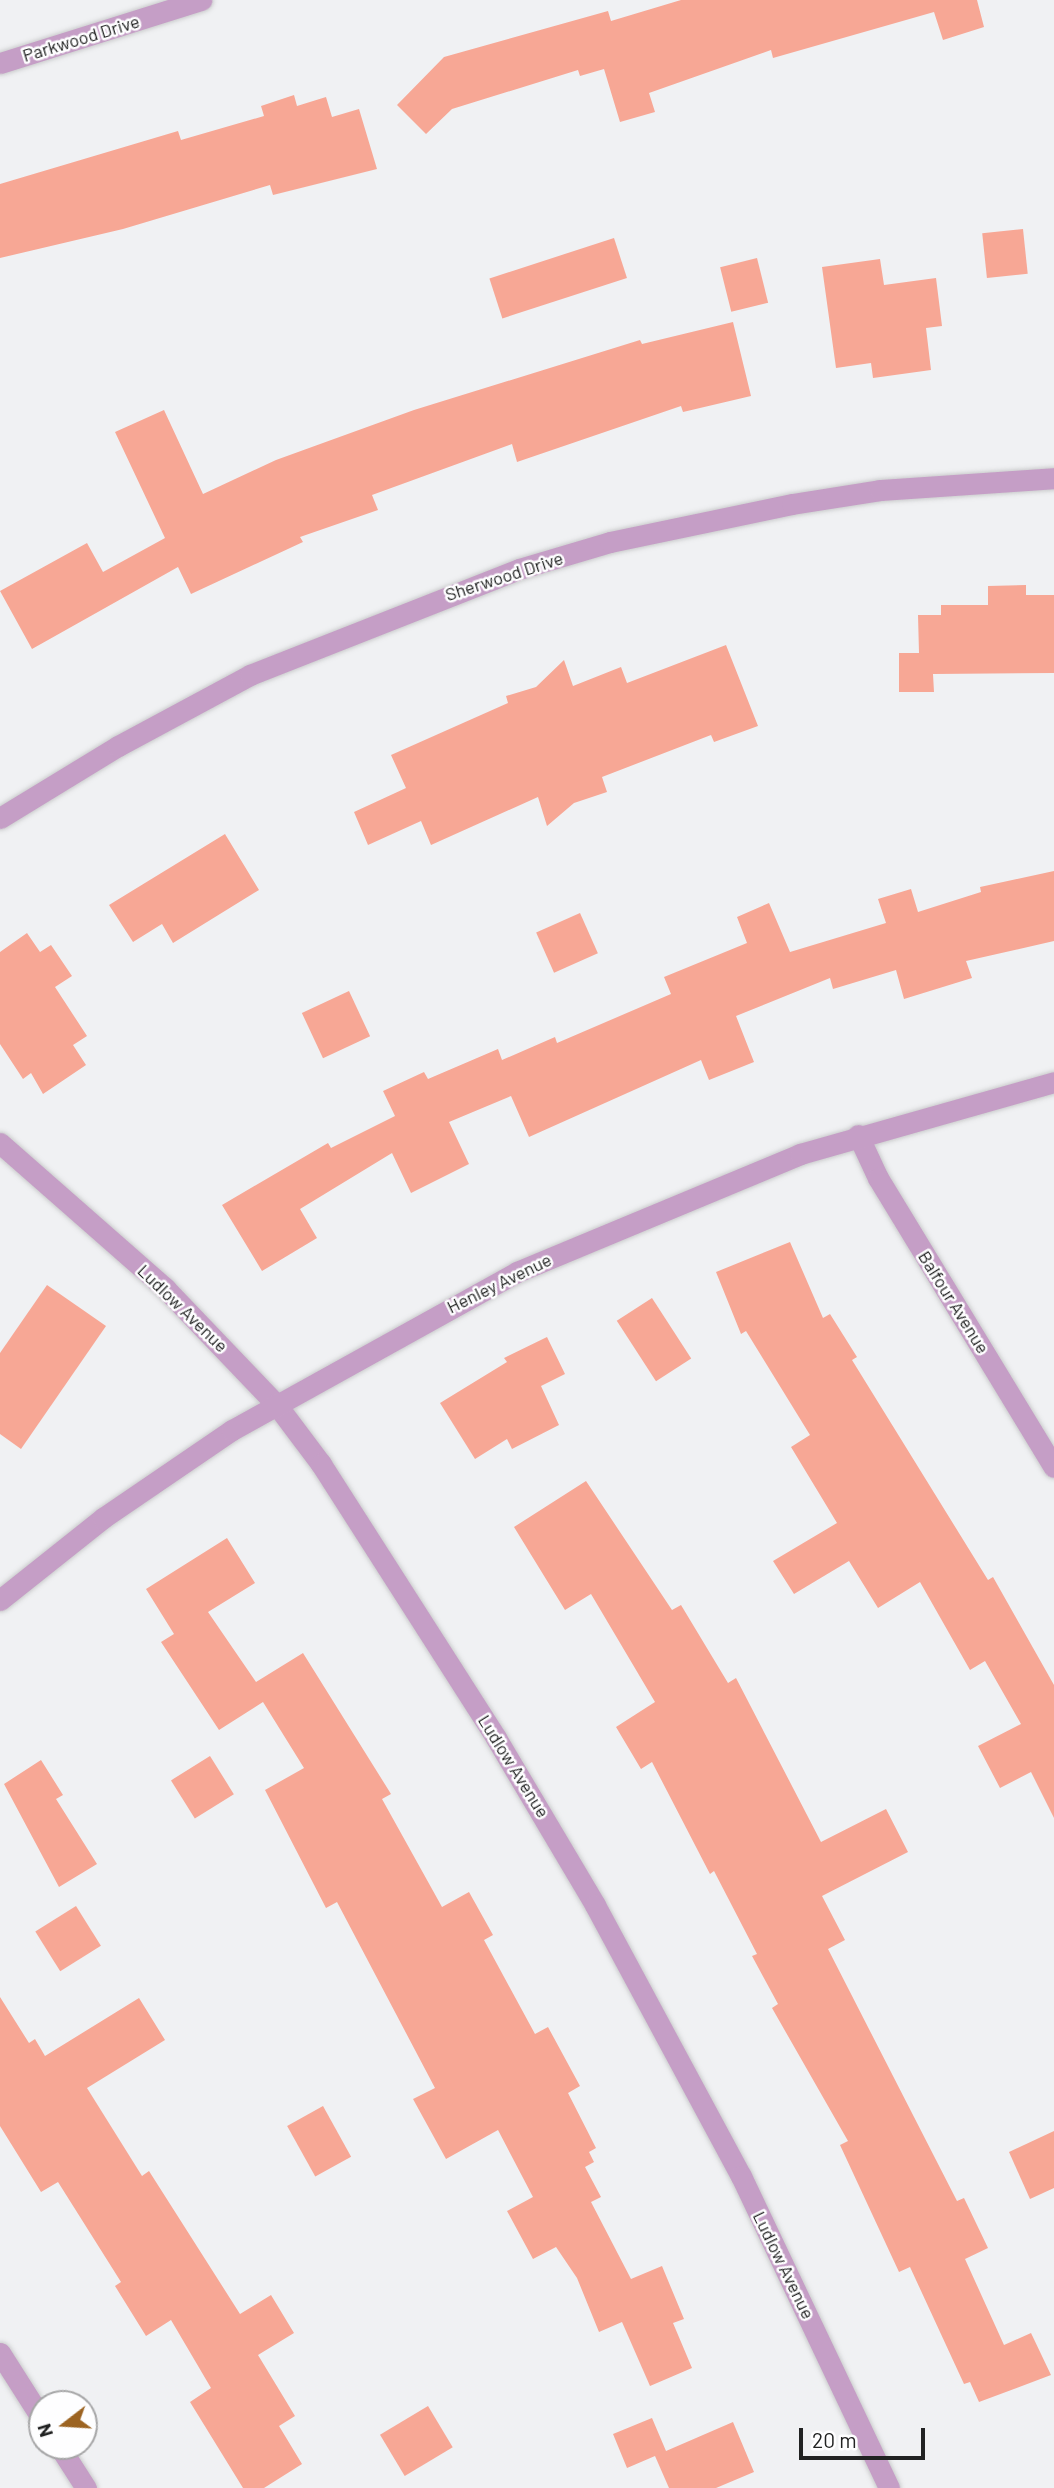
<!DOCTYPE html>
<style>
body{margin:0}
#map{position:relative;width:1054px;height:2488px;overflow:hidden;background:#f0f1f3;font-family:Barlow,sans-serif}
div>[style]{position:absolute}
.building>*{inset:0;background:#f7a795;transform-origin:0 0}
.roads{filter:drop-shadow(0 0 2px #cbcccd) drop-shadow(0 0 2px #cbcccd)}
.minor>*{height:21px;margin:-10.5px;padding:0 10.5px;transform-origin:10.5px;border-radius:10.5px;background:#c59ec6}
span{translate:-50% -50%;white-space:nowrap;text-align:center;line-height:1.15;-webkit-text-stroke:5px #fefeff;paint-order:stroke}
.street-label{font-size:18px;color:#212222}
.north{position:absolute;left:28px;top:2390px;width:70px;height:70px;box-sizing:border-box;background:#fefeff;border:2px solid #a6a6a7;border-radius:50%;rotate:253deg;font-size:19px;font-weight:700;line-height:28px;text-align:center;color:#212222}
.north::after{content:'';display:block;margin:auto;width:24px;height:32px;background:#9c6321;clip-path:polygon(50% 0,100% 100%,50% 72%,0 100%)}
.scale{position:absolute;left:799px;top:2428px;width:126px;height:32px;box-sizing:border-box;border:4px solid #212222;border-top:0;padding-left:9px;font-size:21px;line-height:24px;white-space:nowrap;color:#212222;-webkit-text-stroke:5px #fefeff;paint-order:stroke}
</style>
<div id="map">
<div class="building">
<i style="clip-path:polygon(681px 0,977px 0,984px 27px,943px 40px,934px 12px,773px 58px,771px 50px,649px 93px,655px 112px,620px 122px,604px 69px,580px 76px,578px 70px,452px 109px,426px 134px,397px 105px,444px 57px,608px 11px,611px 21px)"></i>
<i style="clip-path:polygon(294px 95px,297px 106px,326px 97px,332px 117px,359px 109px,377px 169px,273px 195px,270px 185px,123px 229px,0 258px,0 184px,178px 131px,181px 140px,264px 116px,261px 106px)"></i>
<i style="left:1023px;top:229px;width:45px;height:41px;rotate:84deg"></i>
<i style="left:614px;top:238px;width:42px;height:131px;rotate:72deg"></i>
<i style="left:757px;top:258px;width:46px;height:38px;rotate:76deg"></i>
<i style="clip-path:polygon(880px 259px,884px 285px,936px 278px,942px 326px,926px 328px,931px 370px,873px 378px,871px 363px,836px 368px,822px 267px)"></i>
<i style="clip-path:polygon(733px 322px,751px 396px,683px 412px,681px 406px,517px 462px,512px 444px,372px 495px,378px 510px,300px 537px,303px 542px,191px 594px,178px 567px,32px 649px,0 591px,87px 543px,103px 572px,165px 538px,115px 432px,164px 410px,203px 494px,276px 460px,414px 410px,640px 340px,642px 344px)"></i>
<i style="clip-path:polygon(1026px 585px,1026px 595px,1054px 595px,1054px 673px,933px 674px,934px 692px,899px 692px,899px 653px,919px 653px,918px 615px,941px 615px,941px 605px,988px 605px,988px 586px)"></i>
<i style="clip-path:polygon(726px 645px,758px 726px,714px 742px,711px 735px,602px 777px,607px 792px,574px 803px,547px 826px,538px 797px,431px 845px,421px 821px,368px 845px,354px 812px,406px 788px,391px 755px,508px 703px,506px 696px,536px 687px,564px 660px,573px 686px,621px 667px,627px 683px)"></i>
<i style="clip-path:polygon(225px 834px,259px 890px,173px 943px,162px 924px,133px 942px,109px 905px)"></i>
<i style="clip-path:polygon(1054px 871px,1054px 941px,966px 961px,972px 978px,904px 999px,896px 970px,833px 989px,830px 978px,736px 1016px,754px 1062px,709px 1080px,701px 1060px,529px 1137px,511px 1096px,449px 1122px,469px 1164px,411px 1193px,392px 1153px,300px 1209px,317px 1238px,262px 1271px,222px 1205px,328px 1143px,331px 1148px,395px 1116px,383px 1091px,424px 1072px,428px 1079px,498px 1049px,502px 1060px,555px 1037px,557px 1043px,671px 994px,664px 977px,747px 943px,737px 917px,769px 903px,790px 952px,886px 923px,878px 899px,911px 889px,918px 912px,981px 892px,980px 887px)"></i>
<i style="left:580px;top:913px;width:44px;height:48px;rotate:66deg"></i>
<i style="clip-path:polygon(27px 933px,40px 952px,51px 945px,72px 976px,55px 987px,87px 1036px,73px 1045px,86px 1065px,43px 1094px,31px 1073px,23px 1079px,0 1044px,0 952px)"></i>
<i style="left:349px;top:991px;width:50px;height:52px;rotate:65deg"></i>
<i style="clip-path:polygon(790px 1242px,823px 1318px,830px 1314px,857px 1357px,852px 1360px,988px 1580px,993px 1577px,1054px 1685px,1054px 1818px,1031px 1772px,1000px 1788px,978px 1746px,1021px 1724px,985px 1661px,970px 1670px,920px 1582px,878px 1608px,849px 1561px,794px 1594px,773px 1561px,837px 1523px,791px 1447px,810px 1435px,746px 1331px,741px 1334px,716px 1272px)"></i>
<i style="clip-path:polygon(47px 1285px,106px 1326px,21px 1449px,0 1434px,0 1353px)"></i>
<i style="left:652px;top:1298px;width:72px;height:42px;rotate:57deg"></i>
<i style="clip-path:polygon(547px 1337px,565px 1374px,541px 1386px,559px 1425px,512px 1449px,507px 1439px,475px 1459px,440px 1403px,507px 1362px,504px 1358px)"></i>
<i style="clip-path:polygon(586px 1481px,672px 1610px,681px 1605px,728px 1683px,736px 1678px,821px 1842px,886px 1809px,908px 1852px,822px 1896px,845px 1940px,828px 1949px,957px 2201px,964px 2198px,988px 2248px,965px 2259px,1004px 2345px,1031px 2333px,1051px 2375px,979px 2402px,970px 2382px,964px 2384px,910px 2267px,899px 2272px,840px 2145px,848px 2141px,772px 2008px,778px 2004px,752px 1956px,757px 1954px,714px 1871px,710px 1874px,652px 1762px,641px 1769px,616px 1727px,655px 1702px,591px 1594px,565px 1610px,514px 1527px)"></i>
<i style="clip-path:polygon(227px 1538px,255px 1583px,208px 1612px,256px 1682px,303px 1653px,391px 1794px,382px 1799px,442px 1907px,469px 1892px,493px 1935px,484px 1940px,535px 2034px,548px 2027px,580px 2086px,568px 2093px,596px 2148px,589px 2152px,594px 2162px,585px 2167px,601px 2197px,591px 2202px,631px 2279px,662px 2266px,684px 2319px,673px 2323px,692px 2368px,650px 2386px,622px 2322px,599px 2332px,577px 2278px,556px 2247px,533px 2259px,507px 2211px,533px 2197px,498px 2130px,446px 2159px,413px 2099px,435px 2088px,337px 1902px,326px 1908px,265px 1790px,304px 1768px,263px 1702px,219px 1730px,161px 1642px,174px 1634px,146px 1589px)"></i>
<i style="left:210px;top:1756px;width:45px;height:46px;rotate:58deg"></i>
<i style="clip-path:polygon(41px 1760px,63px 1795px,56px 1799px,97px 1864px,59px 1887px,4px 1784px)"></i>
<i style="left:76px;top:1906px;width:47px;height:48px;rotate:58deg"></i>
<i style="clip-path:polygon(0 1997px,29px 2043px,35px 2039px,45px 2056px,139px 1998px,165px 2040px,87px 2088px,142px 2176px,149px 2171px,240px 2314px,271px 2295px,294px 2333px,258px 2355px,295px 2416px,279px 2426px,302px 2464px,264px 2488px,243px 2488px,190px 2402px,211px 2388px,171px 2320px,146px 2336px,115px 2286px,121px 2282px,58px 2182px,41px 2192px,0 2126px)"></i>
<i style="left:323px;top:2106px;width:58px;height:41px;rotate:61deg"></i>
<i style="clip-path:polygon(1054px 2131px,1054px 2188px,1030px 2199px,1009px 2152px)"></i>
<i style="left:428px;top:2406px;width:48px;height:56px;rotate:59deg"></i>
<i style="clip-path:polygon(652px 2418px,666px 2451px,733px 2422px,754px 2472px,716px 2488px,669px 2488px,655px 2456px,627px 2468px,613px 2434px)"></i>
</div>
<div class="roads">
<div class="minor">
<i style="left:0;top:63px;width:211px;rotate:-17.4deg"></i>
<i style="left:0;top:818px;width:138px;rotate:-31.4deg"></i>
<i style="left:118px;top:746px;width:150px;rotate:-28.3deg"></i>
<i style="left:250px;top:675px;width:289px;rotate:-21.5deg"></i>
<i style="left:519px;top:569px;width:95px;rotate:-16.5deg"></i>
<i style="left:610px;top:542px;width:186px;rotate:-11.8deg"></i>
<i style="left:792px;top:504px;width:89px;rotate:-9deg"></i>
<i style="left:880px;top:490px;width:174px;rotate:-3.9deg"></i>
<i style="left:858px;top:1135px;width:47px;rotate:65.1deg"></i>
<i style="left:878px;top:1178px;width:338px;rotate:58.7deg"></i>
<i style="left:0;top:1143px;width:220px;rotate:41.3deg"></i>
<i style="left:165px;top:1288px;width:161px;rotate:46.3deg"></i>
<i style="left:276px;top:1404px;width:75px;rotate:53.1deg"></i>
<i style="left:321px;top:1464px;width:325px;rotate:57.4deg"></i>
<i style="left:496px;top:1738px;width:194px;rotate:59.3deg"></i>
<i style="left:595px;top:1905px;width:308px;rotate:61.7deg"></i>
<i style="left:741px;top:2176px;width:345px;rotate:64.6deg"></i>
<i style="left:0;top:1600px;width:132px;rotate:-38.5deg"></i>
<i style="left:103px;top:1518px;width:156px;rotate:-34.3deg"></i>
<i style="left:232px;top:1430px;width:326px;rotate:-29deg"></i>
<i style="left:517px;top:1272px;width:307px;rotate:-22.6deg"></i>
<i style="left:800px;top:1154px;width:264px;rotate:-15.8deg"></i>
<i style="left:0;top:2353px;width:78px;rotate:57.5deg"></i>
<i style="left:59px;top:2446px;width:50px;rotate:57.3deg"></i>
</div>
</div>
<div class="street-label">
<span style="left:81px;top:38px;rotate:-17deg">Parkwood Drive</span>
<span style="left:504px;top:576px;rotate:-18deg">Sherwood Drive</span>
<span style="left:499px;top:1283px;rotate:-26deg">Henley Avenue</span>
<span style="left:954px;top:1302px;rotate:58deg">Balfour Avenue</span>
<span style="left:183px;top:1308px;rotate:44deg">Ludlow Avenue</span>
<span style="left:514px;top:1766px;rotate:58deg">Ludlow Avenue</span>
<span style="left:784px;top:2265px;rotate:64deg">Ludlow Avenue</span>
</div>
<div class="north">N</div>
<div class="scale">20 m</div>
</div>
